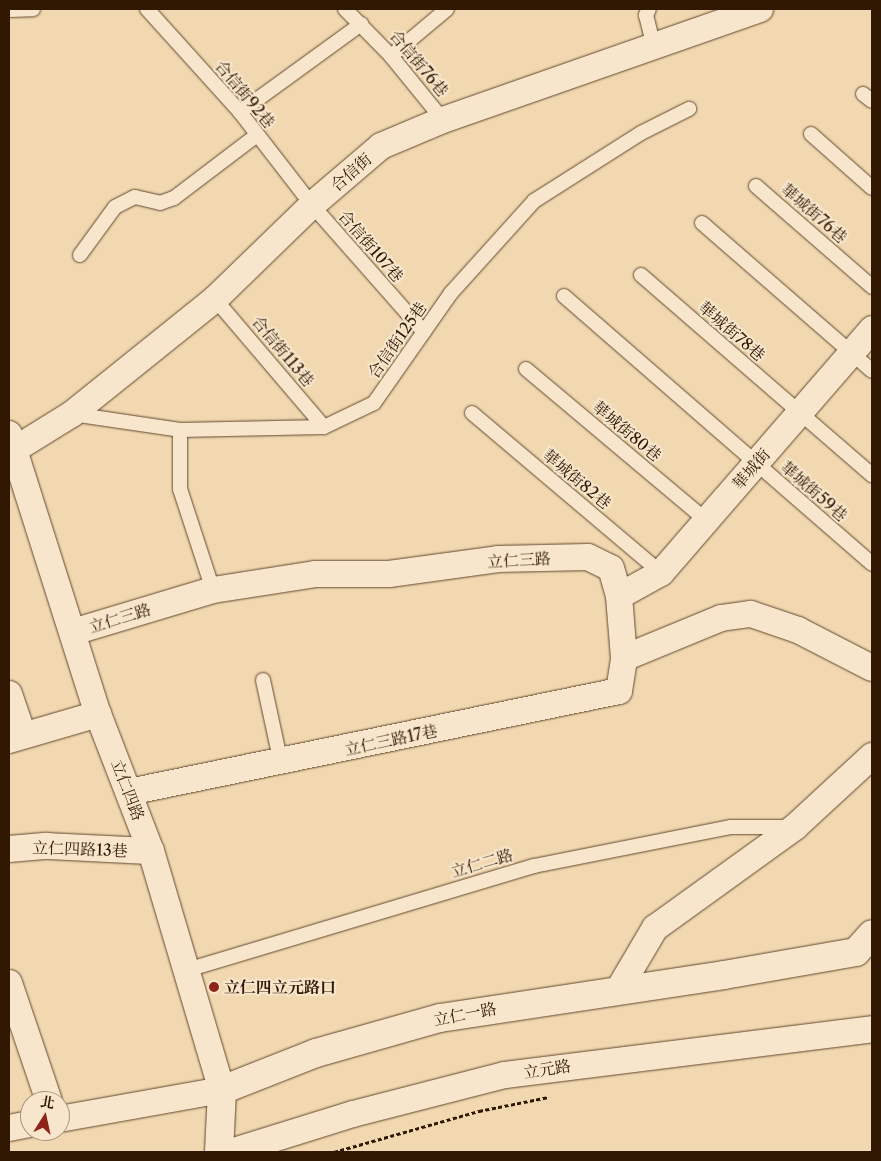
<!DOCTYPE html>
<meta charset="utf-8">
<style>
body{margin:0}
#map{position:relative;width:881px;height:1161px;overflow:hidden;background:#f2d8b0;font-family:"Libre Caslon Text","Noto Serif TC",serif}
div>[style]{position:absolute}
.path>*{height:3px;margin-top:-1.5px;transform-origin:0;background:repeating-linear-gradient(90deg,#311803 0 4px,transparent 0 6.5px)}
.roads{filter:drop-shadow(0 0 1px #61482e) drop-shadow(0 0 1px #61482e)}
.lane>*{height:14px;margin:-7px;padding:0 7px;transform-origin:7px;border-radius:7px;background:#f7e6cc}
.street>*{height:26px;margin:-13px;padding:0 13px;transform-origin:13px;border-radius:13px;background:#f7e6cc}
.secondary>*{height:28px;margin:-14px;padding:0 14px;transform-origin:14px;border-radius:14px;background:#f7e6cc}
.dots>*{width:14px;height:14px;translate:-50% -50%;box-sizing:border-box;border:2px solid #f7e6cc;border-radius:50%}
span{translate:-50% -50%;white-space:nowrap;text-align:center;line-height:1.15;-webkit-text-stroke:4px #f7e6cc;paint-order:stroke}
.street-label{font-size:16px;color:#311803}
.poi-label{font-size:16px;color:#311803;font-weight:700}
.left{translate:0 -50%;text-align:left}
.frame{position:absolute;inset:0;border:10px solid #311803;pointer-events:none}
.north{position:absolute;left:20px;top:1091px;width:50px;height:50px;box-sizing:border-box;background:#f7e6cc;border:1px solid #a8947c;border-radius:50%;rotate:10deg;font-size:14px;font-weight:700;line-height:20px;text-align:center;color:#311803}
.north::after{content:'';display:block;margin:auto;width:18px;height:22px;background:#8f2418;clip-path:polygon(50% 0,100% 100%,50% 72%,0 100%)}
</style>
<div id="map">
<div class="path">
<i style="left:334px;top:1152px;width:151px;rotate:-15.8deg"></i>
<i style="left:479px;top:1111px;width:71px;rotate:-11.3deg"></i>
</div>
<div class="roads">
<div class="lane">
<i style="left:147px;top:9px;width:139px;rotate:47.9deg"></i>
<i style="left:240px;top:112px;width:118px;rotate:52.3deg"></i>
<i style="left:312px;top:205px;width:169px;rotate:48.6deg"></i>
<i style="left:345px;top:9px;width:66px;rotate:45.6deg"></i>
<i style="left:391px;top:56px;width:82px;rotate:50.9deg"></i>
<i style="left:649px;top:9px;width:7px;rotate:117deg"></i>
<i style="left:646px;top:15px;width:33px;rotate:76deg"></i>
<i style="left:9px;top:10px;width:24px;rotate:-2deg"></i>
<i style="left:391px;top:56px;width:73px;rotate:-40deg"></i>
<i style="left:863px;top:94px;width:11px;rotate:38deg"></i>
<i style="left:240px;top:112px;width:150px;rotate:-36deg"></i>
<i style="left:811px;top:134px;width:81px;rotate:41.5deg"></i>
<i style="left:756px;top:186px;width:154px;rotate:41deg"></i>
<i style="left:702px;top:223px;width:225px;rotate:41deg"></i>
<i style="left:80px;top:255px;width:59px;rotate:-53.9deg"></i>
<i style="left:115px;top:207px;width:22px;rotate:-27deg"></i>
<i style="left:135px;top:197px;width:26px;rotate:13deg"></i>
<i style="left:160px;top:203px;width:15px;rotate:-20deg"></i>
<i style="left:174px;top:198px;width:104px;rotate:-37.2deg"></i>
<i style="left:641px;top:275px;width:306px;rotate:40.9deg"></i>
<i style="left:564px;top:296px;width:408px;rotate:41deg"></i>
<i style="left:215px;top:299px;width:168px;rotate:49.6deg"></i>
<i style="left:526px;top:369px;width:235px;rotate:40deg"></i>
<i style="left:472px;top:413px;width:248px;rotate:40.2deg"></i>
<i style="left:72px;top:414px;width:109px;rotate:8.4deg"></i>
<i style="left:180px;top:430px;width:144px;rotate:-1.2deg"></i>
<i style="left:324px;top:427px;width:55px;rotate:-25.6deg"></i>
<i style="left:374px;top:403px;width:134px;rotate:-55deg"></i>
<i style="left:451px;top:293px;width:124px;rotate:-47.9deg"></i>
<i style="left:534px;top:201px;width:127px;rotate:-32.4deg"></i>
<i style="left:641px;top:133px;width:54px;rotate:-26.6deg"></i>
<i style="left:180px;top:430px;width:59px;rotate:90deg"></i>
<i style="left:180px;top:489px;width:106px;rotate:71.9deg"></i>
<i style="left:263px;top:680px;width:85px;rotate:77.8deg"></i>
<i style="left:187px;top:970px;width:362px;rotate:-16.7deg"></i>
<i style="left:534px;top:866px;width:201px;rotate:-11.2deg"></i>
<i style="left:731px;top:827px;width:59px"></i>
</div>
<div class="street">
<i style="left:9px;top:434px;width:294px;rotate:72.4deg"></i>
<i style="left:98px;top:714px;width:147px;rotate:68.9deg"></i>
<i style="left:151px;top:851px;width:249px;rotate:73.5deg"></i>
<i style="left:222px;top:1090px;width:165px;rotate:169.9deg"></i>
<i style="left:9px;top:453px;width:74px;rotate:-31.8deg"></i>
<i style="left:72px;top:414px;width:184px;rotate:-38.8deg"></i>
<i style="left:215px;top:299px;width:135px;rotate:-44.1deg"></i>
<i style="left:312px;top:205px;width:91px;rotate:-40.5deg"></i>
<i style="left:381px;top:146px;width:67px;rotate:-22.8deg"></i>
<i style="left:443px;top:120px;width:336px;rotate:-19.3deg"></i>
<i style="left:619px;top:596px;width:48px;rotate:-28.7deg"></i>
<i style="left:661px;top:573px;width:323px;rotate:-49.1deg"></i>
<i style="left:73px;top:632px;width:146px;rotate:-16.7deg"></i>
<i style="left:213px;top:590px;width:103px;rotate:-8.9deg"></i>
<i style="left:315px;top:574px;width:74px"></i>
<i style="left:389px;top:574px;width:110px;rotate:-7.8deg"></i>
<i style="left:498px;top:559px;width:90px;rotate:-1.3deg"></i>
<i style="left:588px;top:557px;width:25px;rotate:26deg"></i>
<i style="left:611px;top:568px;width:29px;rotate:74deg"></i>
<i style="left:619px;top:596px;width:62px;rotate:85.4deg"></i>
<i style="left:624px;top:658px;width:105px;rotate:-22.4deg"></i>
<i style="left:721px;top:618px;width:30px;rotate:-8deg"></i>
<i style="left:751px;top:614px;width:50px;rotate:18.8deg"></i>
<i style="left:798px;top:630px;width:83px;rotate:27.2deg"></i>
<i style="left:9px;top:694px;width:43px;rotate:71.1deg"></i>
<i style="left:9px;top:740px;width:93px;rotate:-16.3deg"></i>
<i style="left:129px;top:792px;width:500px;rotate:-11.65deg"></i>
<i style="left:619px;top:691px;width:33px;rotate:-81deg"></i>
<i style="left:9px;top:849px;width:38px;rotate:-5deg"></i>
<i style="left:47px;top:846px;width:104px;rotate:2.8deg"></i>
<i style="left:9px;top:983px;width:125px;rotate:71.3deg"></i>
<i style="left:619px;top:989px;width:71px;rotate:-59.5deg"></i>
<i style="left:655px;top:928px;width:173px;rotate:-35.8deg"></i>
<i style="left:795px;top:827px;width:105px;rotate:-42.7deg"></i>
<i style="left:9px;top:1128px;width:21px;rotate:-11deg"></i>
<i style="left:231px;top:1152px;width:128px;rotate:-17.3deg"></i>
<i style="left:353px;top:1114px;width:157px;rotate:-14.4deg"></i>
<i style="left:505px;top:1075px;width:370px;rotate:-7.1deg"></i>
</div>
<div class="secondary">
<i style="left:219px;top:1152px;width:62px;rotate:-87.2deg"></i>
<i style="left:222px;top:1090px;width:101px;rotate:-21.5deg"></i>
<i style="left:316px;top:1053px;width:129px;rotate:-15.8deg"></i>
<i style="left:440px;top:1018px;width:287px;rotate:-8.6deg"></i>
<i style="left:724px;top:975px;width:134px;rotate:-9.9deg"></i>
<i style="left:856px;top:952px;width:24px;rotate:-48deg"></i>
</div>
</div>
<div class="dots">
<i style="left:214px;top:987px;background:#8f2418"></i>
</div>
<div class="street-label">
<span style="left:419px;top:63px;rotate:50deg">合信街76巷</span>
<span style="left:245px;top:94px;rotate:50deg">合信街92巷</span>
<span style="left:351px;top:172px;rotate:-41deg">合信街</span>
<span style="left:814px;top:213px;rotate:41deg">華城街76巷</span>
<span style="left:371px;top:246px;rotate:49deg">合信街107巷</span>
<span style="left:732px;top:331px;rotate:41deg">華城街78巷</span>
<span style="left:397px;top:340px;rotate:-55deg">合信街125巷</span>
<span style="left:283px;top:351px;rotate:50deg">合信街113巷</span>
<span style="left:627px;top:431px;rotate:40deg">華城街80巷</span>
<span style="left:751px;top:469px;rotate:-49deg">華城街</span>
<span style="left:577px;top:479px;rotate:40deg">華城街82巷</span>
<span style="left:814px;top:491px;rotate:41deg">華城街59巷</span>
<span style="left:519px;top:560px;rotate:-3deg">立仁三路</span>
<span style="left:120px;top:618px;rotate:-17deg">立仁三路</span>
<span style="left:391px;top:740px;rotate:-12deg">立仁三路17巷</span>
<span style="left:128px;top:790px;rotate:69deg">立仁四路</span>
<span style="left:80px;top:849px;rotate:2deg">立仁四路13巷</span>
<span style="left:482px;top:863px;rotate:-16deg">立仁二路</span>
<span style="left:465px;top:1014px;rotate:-11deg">立仁一路</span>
<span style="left:547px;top:1069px;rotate:-9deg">立元路</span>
</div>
<div class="poi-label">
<span class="left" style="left:224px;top:987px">立仁四立元路口</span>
</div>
<div class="frame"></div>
<div class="north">北</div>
</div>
